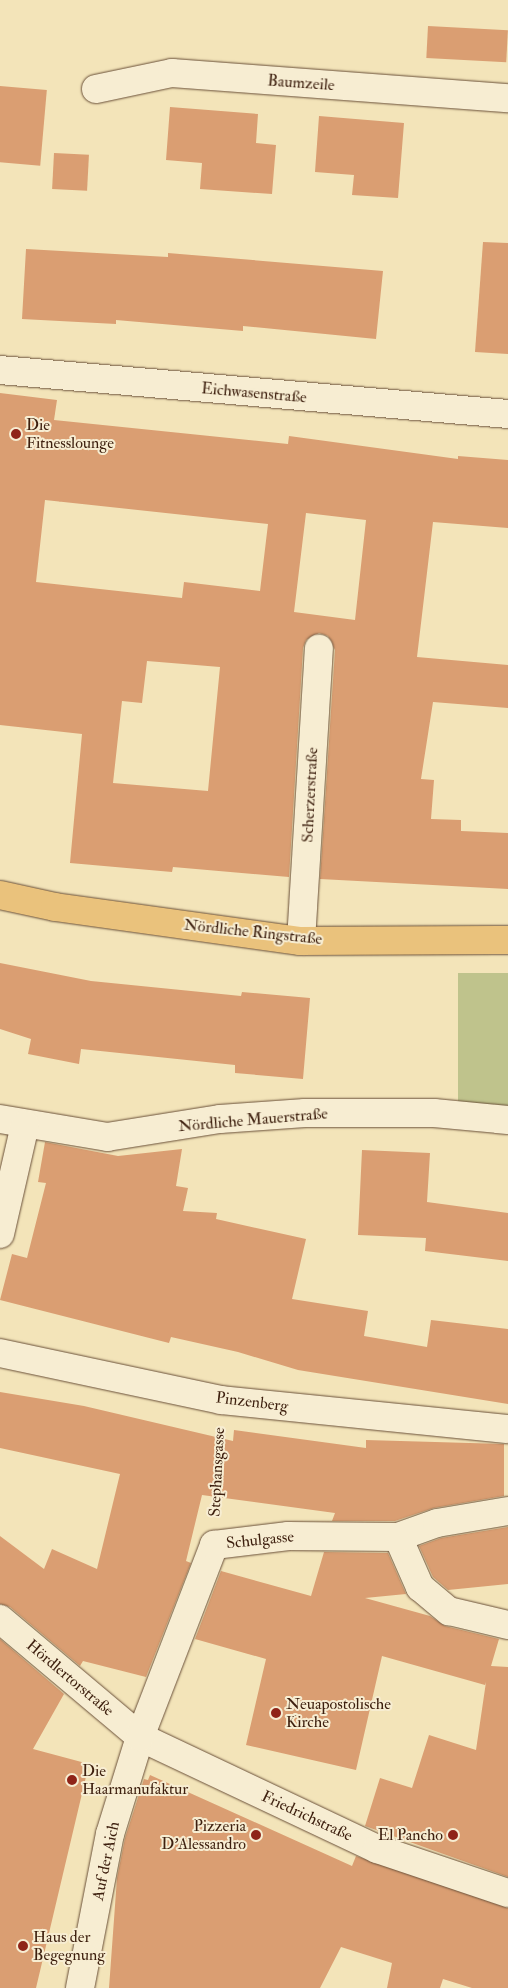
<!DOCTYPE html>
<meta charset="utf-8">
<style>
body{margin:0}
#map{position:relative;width:508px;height:1988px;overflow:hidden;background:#f3e4b9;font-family:"IM FELL Double Pica",serif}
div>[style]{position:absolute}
.green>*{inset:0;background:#bfc38c;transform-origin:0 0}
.building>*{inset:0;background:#da9e72;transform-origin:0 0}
.path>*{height:3px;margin-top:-1.5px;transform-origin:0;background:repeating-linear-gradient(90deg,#3d1f0e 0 1px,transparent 0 3.5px)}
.roads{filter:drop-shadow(0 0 1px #6a5039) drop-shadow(0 0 1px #6a5039)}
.minor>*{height:28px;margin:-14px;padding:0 14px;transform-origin:14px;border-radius:14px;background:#f7edd2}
.major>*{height:28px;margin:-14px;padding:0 14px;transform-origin:14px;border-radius:14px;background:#eac27c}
.dots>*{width:14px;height:14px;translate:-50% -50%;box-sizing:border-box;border:2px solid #f7edd2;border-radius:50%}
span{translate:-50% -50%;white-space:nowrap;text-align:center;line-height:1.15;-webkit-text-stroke:4px #f7edd2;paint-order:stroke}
.street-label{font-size:16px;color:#3d1f0e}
.poi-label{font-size:16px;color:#3d1f0e}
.left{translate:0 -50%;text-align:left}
.right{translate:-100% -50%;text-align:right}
</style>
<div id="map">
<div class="green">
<i style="left:458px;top:973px;width:50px;height:133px"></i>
</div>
<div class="building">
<i style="left:428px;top:26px;width:80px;height:32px;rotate:3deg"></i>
<i style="left:0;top:86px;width:47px;height:76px;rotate:5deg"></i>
<i style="clip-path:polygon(170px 107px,258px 114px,256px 143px,276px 145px,272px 194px,200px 189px,202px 163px,166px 160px)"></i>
<i style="clip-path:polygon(319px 116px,404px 123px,398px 198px,352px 195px,354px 175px,315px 172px)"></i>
<i style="left:54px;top:153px;width:35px;height:36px;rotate:3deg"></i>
<i style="clip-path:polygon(483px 242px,508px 243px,508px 354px,475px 352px)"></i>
<i style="clip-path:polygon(26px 249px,168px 257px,168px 253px,383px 271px,376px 339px,243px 326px,243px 331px,116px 320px,116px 324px,22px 319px)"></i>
<i style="clip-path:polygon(evenodd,0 393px,57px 400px,54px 420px,288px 444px,289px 436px,458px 459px,458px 456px,508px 460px,508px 528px,433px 522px,417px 657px,508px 665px,508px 708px,433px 702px,421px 779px,434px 780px,431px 819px,461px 820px,461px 831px,508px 833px,508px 889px,320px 879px,335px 650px,328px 636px,319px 633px,306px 640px,303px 648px,289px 877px,173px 867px,172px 872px,70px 863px,82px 734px,0 725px,0 393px,45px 500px,268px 524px,260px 591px,184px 582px,182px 598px,36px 582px,45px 500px,0 393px,306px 513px,366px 520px,355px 620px,294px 612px,306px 513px,0 393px,147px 661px,220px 667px,208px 791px,113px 783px,122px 701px,142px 703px,147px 661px)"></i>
<i style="clip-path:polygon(0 963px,91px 981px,241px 996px,242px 992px,310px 998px,303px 1079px,235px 1073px,235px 1065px,81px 1049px,79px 1064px,28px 1054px,31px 1039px,0 1029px)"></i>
<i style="clip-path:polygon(45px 1142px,118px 1156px,182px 1149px,176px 1186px,188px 1188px,183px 1211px,217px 1213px,216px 1219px,306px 1239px,292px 1299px,368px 1311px,364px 1336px,427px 1347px,431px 1320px,508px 1329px,508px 1404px,298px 1370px,238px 1352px,171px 1337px,169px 1343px,0 1300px,12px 1254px,27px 1258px,46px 1183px,38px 1182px)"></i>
<i style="clip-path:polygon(362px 1150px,430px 1153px,427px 1202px,508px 1213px,508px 1261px,425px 1251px,426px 1238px,358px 1235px)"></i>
<i style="clip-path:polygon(0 1392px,84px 1406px,233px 1441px,234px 1430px,366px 1448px,366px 1440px,504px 1444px,504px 1496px,434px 1508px,395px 1521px,332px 1521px,335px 1513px,202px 1495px,186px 1561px,191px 1563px,146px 1677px,83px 1661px,80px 1666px,10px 1607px,0 1604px,0 1536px,44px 1569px,52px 1549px,97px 1569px,120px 1474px,0 1448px)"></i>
<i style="clip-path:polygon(508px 1527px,508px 1584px,448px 1590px,433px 1577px,419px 1546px,441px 1538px)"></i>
<i style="clip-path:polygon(324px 1552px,388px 1553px,406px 1594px,365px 1598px,430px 1616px,445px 1626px,499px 1639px,491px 1666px,508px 1667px,508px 1877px,365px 1826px,380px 1778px,412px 1788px,429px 1735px,476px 1750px,486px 1682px,485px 1685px,382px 1656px,356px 1770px,246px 1745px,266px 1659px,195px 1639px,221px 1571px,311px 1596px)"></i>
<i style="clip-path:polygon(0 1639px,64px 1694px,33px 1749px,89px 1764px,36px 1988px,0 1988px)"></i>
<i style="clip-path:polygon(150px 1775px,352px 1866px,356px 1856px,508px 1908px,508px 1988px,472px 1988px,443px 1979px,440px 1988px,387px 1988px,392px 1963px,341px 1947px,320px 1988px,109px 1988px,117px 1878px,125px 1838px,144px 1779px,148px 1780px)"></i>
</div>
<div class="path">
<i style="left:214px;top:1509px;width:74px;rotate:-86.9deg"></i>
</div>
<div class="roads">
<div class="minor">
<i style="left:96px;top:89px;width:78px;rotate:-11.9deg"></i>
<i style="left:172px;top:73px;width:337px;rotate:4.3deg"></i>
<i style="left:0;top:370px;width:510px;rotate:4.95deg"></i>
<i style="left:301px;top:941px;width:293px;rotate:-86.5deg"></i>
<i style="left:0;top:1119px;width:109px;rotate:9.5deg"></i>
<i style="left:107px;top:1137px;width:114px;rotate:-9.1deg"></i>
<i style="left:220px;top:1119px;width:85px;rotate:-4deg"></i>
<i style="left:305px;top:1113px;width:129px"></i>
<i style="left:434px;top:1113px;width:74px;rotate:5.4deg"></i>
<i style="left:0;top:1234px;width:112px;rotate:-77.1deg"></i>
<i style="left:0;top:1353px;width:226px;rotate:12deg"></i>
<i style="left:221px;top:1400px;width:288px;rotate:5.8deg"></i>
<i style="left:398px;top:1537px;width:55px;rotate:66.3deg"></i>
<i style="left:420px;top:1587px;width:38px;rotate:40deg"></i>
<i style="left:449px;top:1611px;width:61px;rotate:13.3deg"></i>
<i style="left:0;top:1619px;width:183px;rotate:40.1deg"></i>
<i style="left:140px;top:1737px;width:262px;rotate:25.3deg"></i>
<i style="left:377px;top:1849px;width:138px;rotate:18.6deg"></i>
<i style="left:80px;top:1988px;width:157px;rotate:-79deg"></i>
<i style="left:110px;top:1834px;width:102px;rotate:-72.8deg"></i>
<i style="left:140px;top:1737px;width:206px;rotate:-68.9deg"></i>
<i style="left:214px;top:1545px;width:75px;rotate:-6.9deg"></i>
<i style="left:288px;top:1536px;width:110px;rotate:0.5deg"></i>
<i style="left:398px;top:1537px;width:41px;rotate:-19.7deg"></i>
<i style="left:437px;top:1523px;width:72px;rotate:-9.6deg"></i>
</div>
<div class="major">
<i style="left:0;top:895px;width:56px;rotate:12.3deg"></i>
<i style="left:55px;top:907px;width:248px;rotate:7.9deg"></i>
<i style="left:301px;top:941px;width:207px;rotate:-0.3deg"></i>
</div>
</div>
<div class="dots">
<i style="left:16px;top:434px;background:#8f2418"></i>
<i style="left:276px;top:1713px;background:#8f2418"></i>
<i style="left:72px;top:1780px;background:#8f2418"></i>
<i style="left:256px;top:1835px;background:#8f2418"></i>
<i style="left:453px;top:1835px;background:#8f2418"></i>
<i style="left:23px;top:1946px;background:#8f2418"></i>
</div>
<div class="street-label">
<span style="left:301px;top:83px;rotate:4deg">Baumzeile</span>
<span style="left:254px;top:393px;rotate:5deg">Eichwasenstraße</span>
<span style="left:310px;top:795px;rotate:-87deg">Scherzerstraße</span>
<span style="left:253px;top:932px;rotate:6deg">Nördliche Ringstraße</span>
<span style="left:253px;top:1120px;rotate:-5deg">Nördliche Mauerstraße</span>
<span style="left:252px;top:1402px;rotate:7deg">Pinzenberg</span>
<span style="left:217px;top:1472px;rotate:-87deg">Stephansgasse</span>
<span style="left:260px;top:1540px;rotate:-6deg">Schulgasse</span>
<span style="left:70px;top:1678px;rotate:40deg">Hördlertorstraße</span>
<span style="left:307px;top:1816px;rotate:25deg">Friedrichstraße</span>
<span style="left:106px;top:1861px;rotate:-78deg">Auf der Aich</span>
</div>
<div class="poi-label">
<span class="left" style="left:26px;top:434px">Die<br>Fitnesslounge</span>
<span class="left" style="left:286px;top:1713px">Neuapostolische<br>Kirche</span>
<span class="left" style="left:82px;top:1780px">Die<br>Haarmanufaktur</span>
<span class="right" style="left:246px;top:1835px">Pizzeria<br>D’Alessandro</span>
<span class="right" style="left:443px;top:1835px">El Pancho</span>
<span class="left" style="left:33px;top:1946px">Haus der<br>Begegnung</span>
</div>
</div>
